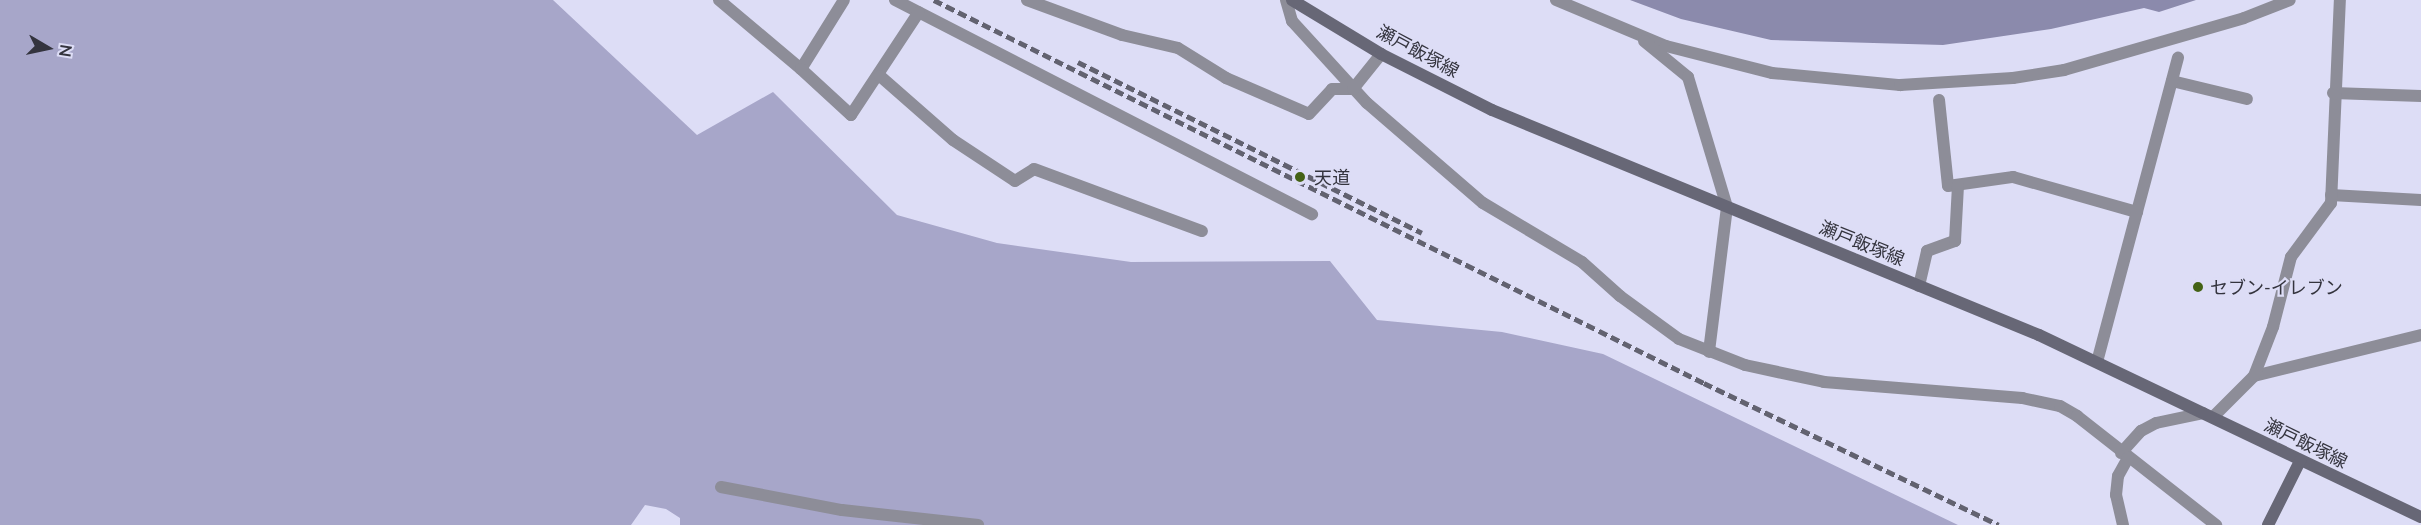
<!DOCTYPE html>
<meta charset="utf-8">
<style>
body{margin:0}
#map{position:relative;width:2421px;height:525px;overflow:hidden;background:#ddddf6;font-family:Lato,"Noto Sans JP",sans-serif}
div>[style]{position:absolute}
.forest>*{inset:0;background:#a7a6c9}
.water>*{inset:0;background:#8b8aac}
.street>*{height:12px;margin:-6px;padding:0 6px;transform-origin:6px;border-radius:6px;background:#8d8d98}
.secondary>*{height:12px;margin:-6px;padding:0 6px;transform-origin:6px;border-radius:6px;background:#676776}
.rail>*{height:4.5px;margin-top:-2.25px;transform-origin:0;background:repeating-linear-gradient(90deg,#626270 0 9px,transparent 0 13.5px)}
.dots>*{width:16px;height:16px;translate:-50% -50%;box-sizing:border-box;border:3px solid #ddddf6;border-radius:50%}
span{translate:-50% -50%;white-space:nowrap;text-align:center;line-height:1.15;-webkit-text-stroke:4.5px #ddddf6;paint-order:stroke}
.street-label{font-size:18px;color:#34343e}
.poi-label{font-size:18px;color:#34343e}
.left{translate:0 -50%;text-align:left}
.north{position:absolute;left:18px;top:18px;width:60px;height:60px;-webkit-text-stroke:4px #ddddf6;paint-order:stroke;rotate:99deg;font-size:16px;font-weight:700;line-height:24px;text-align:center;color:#34343e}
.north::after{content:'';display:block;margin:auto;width:21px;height:27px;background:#34343e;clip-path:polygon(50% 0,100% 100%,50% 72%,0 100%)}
</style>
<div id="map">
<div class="forest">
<i style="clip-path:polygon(0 0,553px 0,697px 135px,773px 92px,897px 215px,997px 243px,1131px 262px,1330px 261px,1377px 320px,1502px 332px,1603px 354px,1958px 525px,680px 525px,680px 518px,666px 509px,645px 505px,631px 525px,0 525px)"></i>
</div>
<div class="water">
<i style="clip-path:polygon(1630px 0,2196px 0,2159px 12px,2144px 8px,2051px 29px,1943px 45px,1771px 40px,1681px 19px)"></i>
</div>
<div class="street">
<i style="left:719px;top:0;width:107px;rotate:40.1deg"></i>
<i style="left:801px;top:69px;width:81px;rotate:-58.1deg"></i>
<i style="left:895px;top:0;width:469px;rotate:27.2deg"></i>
<i style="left:1027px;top:0;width:101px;rotate:20.2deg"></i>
<i style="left:1122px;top:35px;width:57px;rotate:13.1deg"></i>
<i style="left:1178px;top:48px;width:57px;rotate:32deg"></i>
<i style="left:1226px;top:78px;width:90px;rotate:23.4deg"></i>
<i style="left:1309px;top:114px;width:34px;rotate:-47deg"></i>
<i style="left:1332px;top:89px;width:21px"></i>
<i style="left:1286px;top:0;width:22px;rotate:74deg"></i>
<i style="left:1292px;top:21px;width:111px;rotate:47.6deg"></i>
<i style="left:1367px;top:103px;width:153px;rotate:40.8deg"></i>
<i style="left:1483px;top:203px;width:115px;rotate:30.8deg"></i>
<i style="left:1582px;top:262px;width:51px;rotate:41.8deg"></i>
<i style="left:1620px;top:296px;width:73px;rotate:36.1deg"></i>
<i style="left:1679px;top:339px;width:71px;rotate:21.5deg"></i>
<i style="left:1745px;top:365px;width:81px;rotate:12.1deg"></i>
<i style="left:1824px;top:382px;width:199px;rotate:4.6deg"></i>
<i style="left:2022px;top:398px;width:39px;rotate:12deg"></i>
<i style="left:2060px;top:406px;width:20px;rotate:30deg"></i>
<i style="left:2077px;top:416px;width:177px;rotate:38.1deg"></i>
<i style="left:1556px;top:0;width:119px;rotate:22.7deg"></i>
<i style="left:1666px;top:46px;width:109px;rotate:14.3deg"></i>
<i style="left:1772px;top:73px;width:129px;rotate:5.4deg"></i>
<i style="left:1900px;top:85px;width:113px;rotate:-3.5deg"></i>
<i style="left:2013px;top:78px;width:52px;rotate:-8.9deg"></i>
<i style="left:2064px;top:70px;width:187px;rotate:-16.1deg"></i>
<i style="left:2244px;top:18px;width:49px;rotate:-21.4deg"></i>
<i style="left:1644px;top:41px;width:57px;rotate:39.3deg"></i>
<i style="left:1688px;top:77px;width:136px;rotate:73.3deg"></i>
<i style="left:1727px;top:207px;width:146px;rotate:97.1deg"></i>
<i style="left:801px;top:69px;width:68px;rotate:42.6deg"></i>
<i style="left:851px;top:115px;width:123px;rotate:-56.6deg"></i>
<i style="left:880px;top:76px;width:97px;rotate:41.2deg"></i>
<i style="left:953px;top:140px;width:74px;rotate:33.5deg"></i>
<i style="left:1015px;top:181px;width:22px;rotate:-32deg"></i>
<i style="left:1034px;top:169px;width:179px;rotate:20.3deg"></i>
<i style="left:2172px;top:81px;width:77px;rotate:13.5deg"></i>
<i style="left:1353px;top:89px;width:45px;rotate:-51.3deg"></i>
<i style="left:2333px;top:93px;width:88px;rotate:2deg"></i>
<i style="left:1939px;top:100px;width:86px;rotate:84deg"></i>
<i style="left:1948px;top:186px;width:66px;rotate:-7.9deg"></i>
<i style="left:2013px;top:177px;width:129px;rotate:15.8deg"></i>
<i style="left:2331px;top:195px;width:90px;rotate:3.2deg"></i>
<i style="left:1919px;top:286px;width:36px;rotate:-77deg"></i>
<i style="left:1927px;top:251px;width:30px;rotate:-20deg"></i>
<i style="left:1955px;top:241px;width:56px;rotate:-86.9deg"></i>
<i style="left:2097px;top:362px;width:315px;rotate:-75.1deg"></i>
<i style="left:2254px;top:376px;width:172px;rotate:-13.8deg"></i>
<i style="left:2213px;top:417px;width:58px;rotate:-45deg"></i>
<i style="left:2254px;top:376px;width:53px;rotate:-68.8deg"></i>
<i style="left:2273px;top:327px;width:72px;rotate:-75.6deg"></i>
<i style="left:2291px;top:257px;width:67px;rotate:-53.5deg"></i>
<i style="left:2331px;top:203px;width:203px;rotate:-87.5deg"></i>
<i style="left:2121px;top:453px;width:30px;rotate:-48deg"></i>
<i style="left:2141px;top:431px;width:17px;rotate:-28deg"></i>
<i style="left:2156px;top:423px;width:48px;rotate:-12deg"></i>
<i style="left:721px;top:487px;width:123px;rotate:10.8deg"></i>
<i style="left:842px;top:510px;width:137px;rotate:6.3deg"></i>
<i style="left:2123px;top:525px;width:31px;rotate:-103deg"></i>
<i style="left:2116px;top:495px;width:19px;rotate:-84deg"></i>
<i style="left:2118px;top:476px;width:21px;rotate:-61deg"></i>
</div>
<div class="secondary">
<i style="left:1292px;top:0;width:104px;rotate:31.2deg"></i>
<i style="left:1381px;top:54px;width:124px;rotate:26.8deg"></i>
<i style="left:1492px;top:110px;width:591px;rotate:22.36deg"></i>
<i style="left:2039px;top:335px;width:423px;rotate:25.5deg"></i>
<i style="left:2268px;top:525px;width:72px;rotate:-63.4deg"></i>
</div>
<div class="rail">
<i style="left:934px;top:0;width:860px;rotate:26.45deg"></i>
<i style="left:1704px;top:383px;width:327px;rotate:25.7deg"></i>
<i style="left:1078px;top:62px;width:384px;rotate:26.4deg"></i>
</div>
<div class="dots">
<i style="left:1300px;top:177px;background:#446215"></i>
<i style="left:2198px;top:287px;background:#446215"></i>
</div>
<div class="street-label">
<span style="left:1418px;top:51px;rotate:28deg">瀬戸飯塚線</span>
<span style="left:1862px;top:243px;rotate:22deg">瀬戸飯塚線</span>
<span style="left:2306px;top:443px;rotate:26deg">瀬戸飯塚線</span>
</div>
<div class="poi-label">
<span class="left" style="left:1314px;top:177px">天道</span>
<span class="left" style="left:2210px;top:287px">セブン-イレブン</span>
</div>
<div class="north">N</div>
</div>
